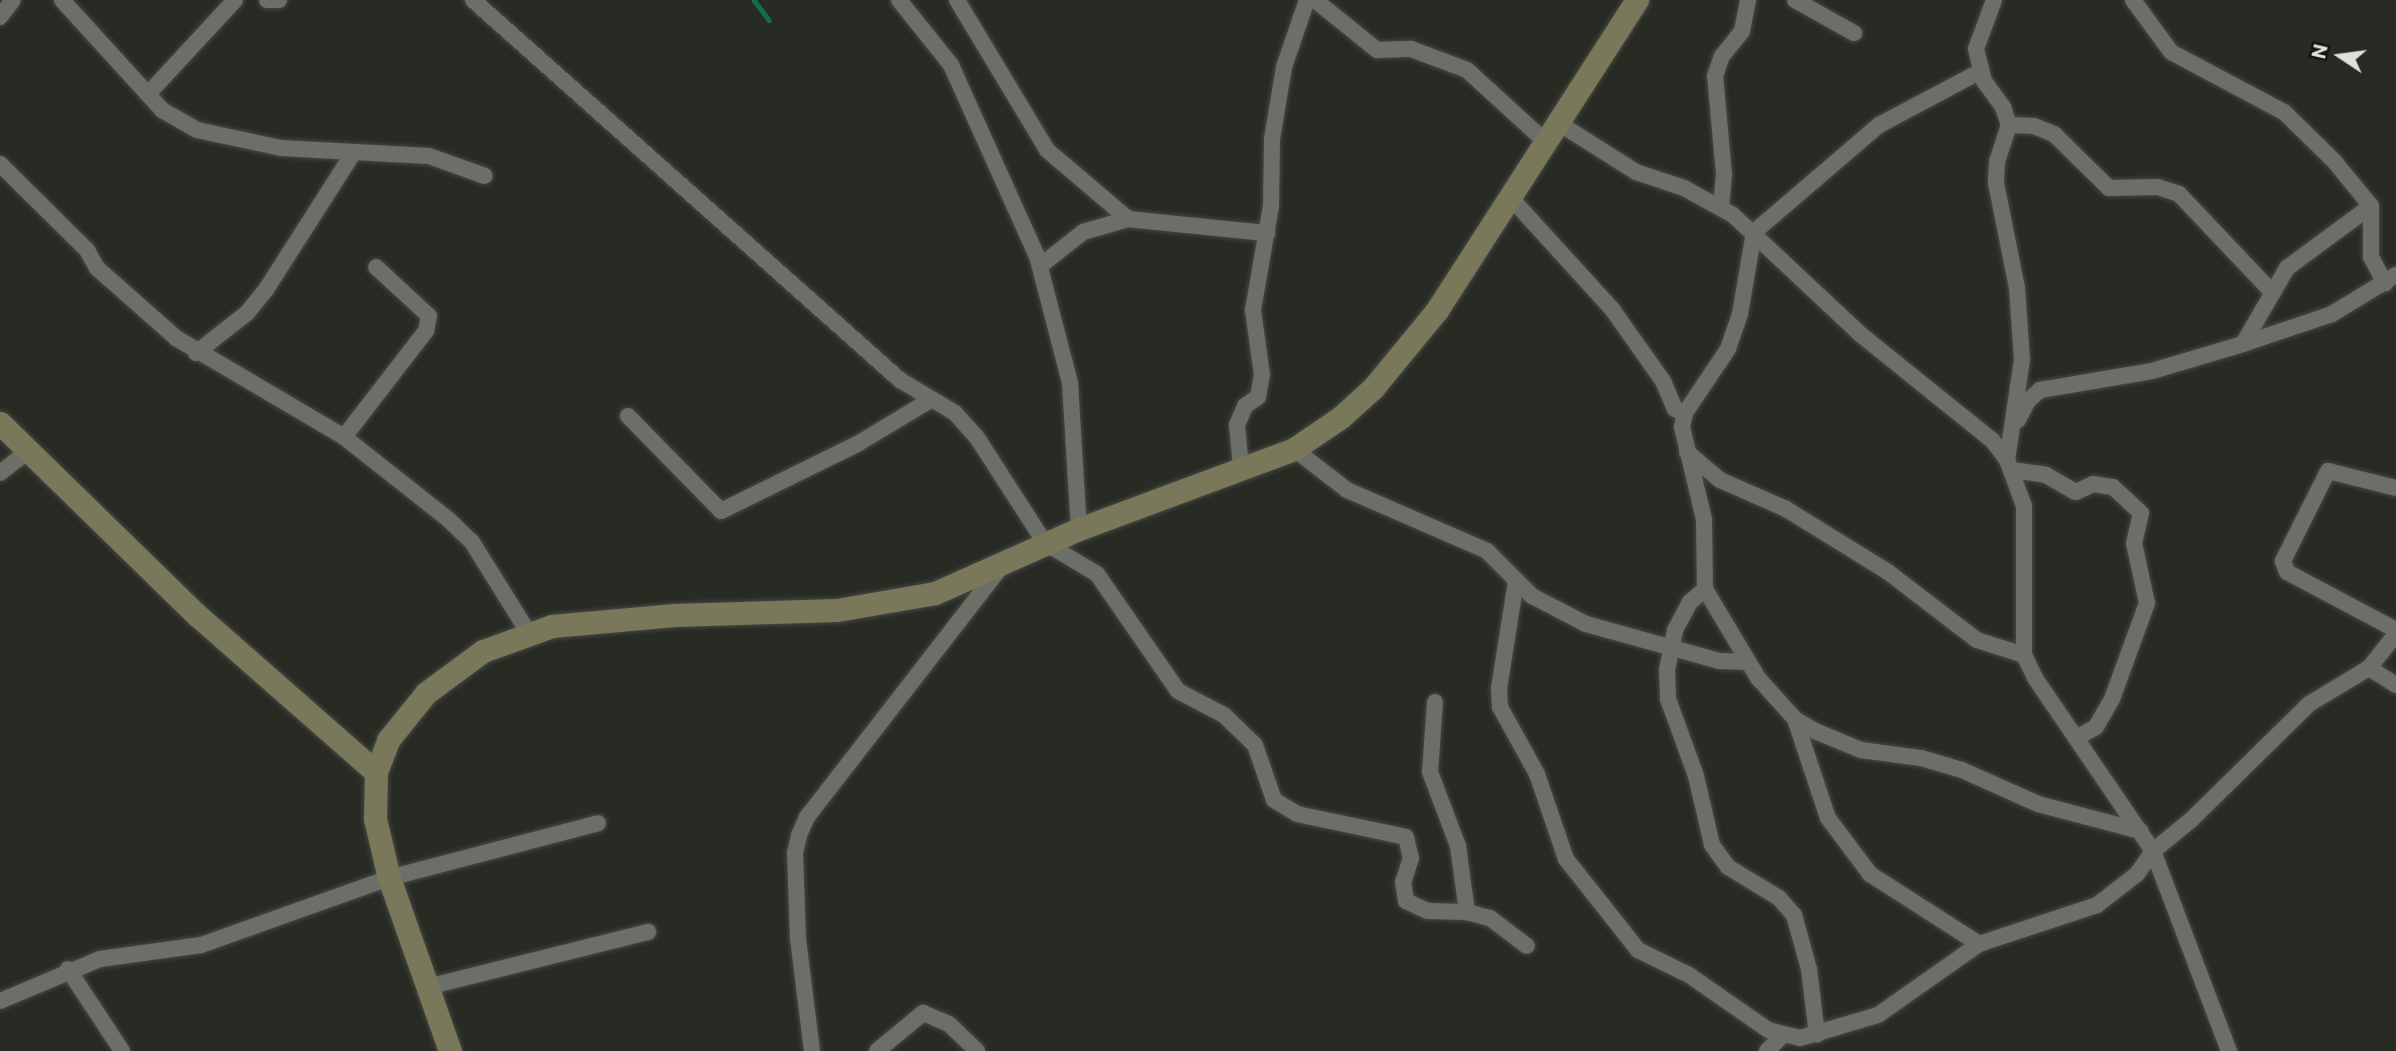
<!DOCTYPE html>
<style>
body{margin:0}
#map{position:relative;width:2396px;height:1051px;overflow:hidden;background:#282b24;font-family:Commissioner,sans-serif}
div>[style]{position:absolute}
.stream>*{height:4.5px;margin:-2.25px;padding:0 2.25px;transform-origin:2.25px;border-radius:2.25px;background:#136c4e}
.roads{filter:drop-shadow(0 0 2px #474843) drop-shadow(0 0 2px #474843)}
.street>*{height:16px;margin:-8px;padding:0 8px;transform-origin:8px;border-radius:8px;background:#6c6f67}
.secondary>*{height:23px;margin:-11.5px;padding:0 11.5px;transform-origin:11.5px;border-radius:11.5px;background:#79785a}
span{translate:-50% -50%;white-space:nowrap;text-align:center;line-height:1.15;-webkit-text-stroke:6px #121310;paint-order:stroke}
.north{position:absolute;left:2305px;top:21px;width:70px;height:70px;-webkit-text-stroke:5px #121310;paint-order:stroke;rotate:283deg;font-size:19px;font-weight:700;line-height:28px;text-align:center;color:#dfe0dc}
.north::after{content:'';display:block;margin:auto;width:24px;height:32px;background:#dfe0dc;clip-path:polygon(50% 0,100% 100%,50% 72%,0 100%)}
</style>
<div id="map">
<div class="stream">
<i style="left:754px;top:0;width:25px;rotate:53deg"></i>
</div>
<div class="roads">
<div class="street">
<i style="left:62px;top:0;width:149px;rotate:47.7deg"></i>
<i style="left:162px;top:110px;width:40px;rotate:29.7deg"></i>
<i style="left:197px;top:130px;width:86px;rotate:12.1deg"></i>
<i style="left:281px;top:148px;width:148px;rotate:3.1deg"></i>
<i style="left:429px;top:156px;width:59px;rotate:19.7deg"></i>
<i style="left:267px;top:0;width:12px"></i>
<i style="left:473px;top:0;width:572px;rotate:41.67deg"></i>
<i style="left:900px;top:380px;width:64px;rotate:31deg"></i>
<i style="left:955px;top:413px;width:31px;rotate:48deg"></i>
<i style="left:976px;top:436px;width:127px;rotate:57.2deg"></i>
<i style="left:1045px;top:543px;width:61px;rotate:30.8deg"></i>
<i style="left:1097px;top:574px;width:142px;rotate:55.3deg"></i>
<i style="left:1178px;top:691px;width:52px;rotate:27.6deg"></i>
<i style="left:1224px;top:715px;width:43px;rotate:44.1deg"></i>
<i style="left:1255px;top:745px;width:58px;rotate:70.9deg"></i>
<i style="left:1274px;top:800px;width:27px;rotate:31deg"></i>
<i style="left:1297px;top:814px;width:111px;rotate:11.9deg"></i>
<i style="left:1406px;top:837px;width:22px;rotate:77deg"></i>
<i style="left:1411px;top:858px;width:25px;rotate:108deg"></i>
<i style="left:1403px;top:882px;width:19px;rotate:81deg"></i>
<i style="left:1406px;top:901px;width:23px;rotate:25deg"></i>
<i style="left:1427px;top:911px;width:40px;rotate:1.4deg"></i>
<i style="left:1467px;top:912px;width:24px;rotate:15deg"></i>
<i style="left:1490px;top:918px;width:46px;rotate:37.1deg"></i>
<i style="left:899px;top:0;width:83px;rotate:51.3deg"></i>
<i style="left:951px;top:65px;width:209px;rotate:65.8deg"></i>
<i style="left:1037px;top:256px;width:131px;rotate:75.4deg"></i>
<i style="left:1070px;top:383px;width:146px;rotate:86.5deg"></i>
<i style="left:957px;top:0;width:175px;rotate:59deg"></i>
<i style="left:1047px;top:150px;width:106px;rotate:40.4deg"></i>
<i style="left:1315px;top:0;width:80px;rotate:38.9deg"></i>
<i style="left:1377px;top:50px;width:34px;rotate:-2deg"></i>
<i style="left:1411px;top:49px;width:60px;rotate:20.6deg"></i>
<i style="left:1467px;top:70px;width:108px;rotate:42.4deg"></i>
<i style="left:1795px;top:0;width:68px;rotate:29.2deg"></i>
<i style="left:1994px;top:0;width:52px;rotate:110.2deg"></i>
<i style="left:1976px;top:49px;width:33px;rotate:76deg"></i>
<i style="left:1984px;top:81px;width:32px;rotate:54deg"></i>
<i style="left:2003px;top:107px;width:19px;rotate:72deg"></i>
<i style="left:2009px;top:125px;width:39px;rotate:108deg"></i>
<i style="left:1997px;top:162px;width:21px;rotate:93deg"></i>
<i style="left:1996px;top:183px;width:107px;rotate:78.7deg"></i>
<i style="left:2017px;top:288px;width:72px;rotate:86deg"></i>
<i style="left:2022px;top:360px;width:101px;rotate:98.5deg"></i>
<i style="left:2133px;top:0;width:64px;rotate:53.8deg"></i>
<i style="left:2171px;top:52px;width:128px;rotate:28deg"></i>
<i style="left:2284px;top:112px;width:70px;rotate:44.4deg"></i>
<i style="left:2334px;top:161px;width:58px;rotate:50.6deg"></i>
<i style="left:2371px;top:206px;width:51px;rotate:90deg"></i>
<i style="left:2371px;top:257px;width:30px;rotate:62deg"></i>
<i style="left:0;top:17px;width:21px;rotate:-53deg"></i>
<i style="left:1981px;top:71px;width:115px;rotate:152.1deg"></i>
<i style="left:1879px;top:125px;width:165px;rotate:139.4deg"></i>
<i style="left:1754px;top:232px;width:83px;rotate:99.7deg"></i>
<i style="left:1740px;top:314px;width:37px;rotate:109deg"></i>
<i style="left:1728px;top:349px;width:77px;rotate:123.9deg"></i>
<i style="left:1685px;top:413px;width:14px;rotate:102deg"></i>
<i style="left:1682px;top:427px;width:95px;rotate:76.6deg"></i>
<i style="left:1704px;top:519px;width:70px;rotate:89.2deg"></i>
<i style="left:1705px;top:589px;width:104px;rotate:59.2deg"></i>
<i style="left:1758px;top:678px;width:55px;rotate:47.9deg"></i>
<i style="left:1795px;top:719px;width:23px;rotate:31deg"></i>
<i style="left:1815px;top:731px;width:50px;rotate:22.4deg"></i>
<i style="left:1861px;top:750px;width:61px;rotate:7.6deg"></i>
<i style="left:1921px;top:758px;width:43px;rotate:16.3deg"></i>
<i style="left:1962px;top:770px;width:83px;rotate:24.1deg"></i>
<i style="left:2038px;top:804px;width:106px;rotate:14.7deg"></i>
<i style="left:148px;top:94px;width:128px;rotate:-47.2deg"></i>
<i style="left:1560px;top:124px;width:90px;rotate:32.3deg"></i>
<i style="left:1636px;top:172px;width:51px;rotate:18.4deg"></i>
<i style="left:1684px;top:188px;width:56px;rotate:28.9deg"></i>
<i style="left:1733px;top:215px;width:174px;rotate:43.1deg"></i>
<i style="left:1860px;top:334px;width:169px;rotate:38.8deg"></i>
<i style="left:1992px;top:440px;width:25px;rotate:53deg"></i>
<i style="left:2007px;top:460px;width:49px;rotate:69.7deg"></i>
<i style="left:2024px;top:506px;width:149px;rotate:90deg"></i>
<i style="left:2024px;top:655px;width:25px;rotate:64deg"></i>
<i style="left:2035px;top:678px;width:209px;rotate:55.7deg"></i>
<i style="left:2153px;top:851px;width:214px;rotate:69.2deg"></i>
<i style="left:2009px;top:125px;width:25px;rotate:2deg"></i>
<i style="left:2034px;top:126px;width:22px;rotate:22deg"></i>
<i style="left:2054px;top:134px;width:77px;rotate:44.5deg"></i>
<i style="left:2109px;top:188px;width:49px;rotate:-1.2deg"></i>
<i style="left:2158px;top:187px;width:22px;rotate:18deg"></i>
<i style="left:2179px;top:194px;width:132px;rotate:46.5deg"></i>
<i style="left:0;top:164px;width:122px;rotate:44.7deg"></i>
<i style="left:87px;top:250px;width:21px;rotate:61deg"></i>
<i style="left:97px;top:268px;width:106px;rotate:41.5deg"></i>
<i style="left:176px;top:338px;width:195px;rotate:30.5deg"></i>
<i style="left:344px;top:437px;width:134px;rotate:38.3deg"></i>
<i style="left:449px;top:520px;width:32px;rotate:44deg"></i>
<i style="left:472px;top:542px;width:106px;rotate:58.1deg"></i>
<i style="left:1511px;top:198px;width:150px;rotate:47.7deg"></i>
<i style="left:1612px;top:309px;width:88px;rotate:54.7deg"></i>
<i style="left:1663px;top:381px;width:30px;rotate:67deg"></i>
<i style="left:1675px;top:409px;width:11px;rotate:22deg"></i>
<i style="left:1721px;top:208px;width:34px;rotate:-85deg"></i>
<i style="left:1724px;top:174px;width:98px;rotate:-95.2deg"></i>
<i style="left:1715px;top:76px;width:21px;rotate:-71deg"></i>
<i style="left:1722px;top:56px;width:32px;rotate:-51deg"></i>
<i style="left:1742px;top:31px;width:32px;rotate:-79deg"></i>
<i style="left:1040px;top:266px;width:55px;rotate:-38.3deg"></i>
<i style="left:1083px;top:232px;width:47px;rotate:-16.1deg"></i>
<i style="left:1128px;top:219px;width:140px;rotate:5.8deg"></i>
<i style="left:2243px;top:344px;width:88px;rotate:-59.9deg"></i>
<i style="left:2287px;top:268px;width:104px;rotate:-36.4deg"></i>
<i style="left:196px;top:353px;width:65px;rotate:-38.1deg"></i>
<i style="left:247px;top:313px;width:32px;rotate:-51deg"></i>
<i style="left:267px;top:288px;width:158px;rotate:-57.4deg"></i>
<i style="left:628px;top:416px;width:133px;rotate:45.6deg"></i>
<i style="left:721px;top:511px;width:154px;rotate:-26.2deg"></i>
<i style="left:859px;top:443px;width:85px;rotate:-31.1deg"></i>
<i style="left:2018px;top:420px;width:20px;rotate:-63deg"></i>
<i style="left:2027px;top:402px;width:18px;rotate:-43deg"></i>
<i style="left:2040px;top:390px;width:114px;rotate:-9.6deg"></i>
<i style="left:2152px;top:371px;width:95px;rotate:-16.5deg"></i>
<i style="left:2243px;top:344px;width:94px;rotate:-18.6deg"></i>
<i style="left:2332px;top:314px;width:75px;rotate:-31.4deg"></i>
<i style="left:344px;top:437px;width:134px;rotate:-52.3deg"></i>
<i style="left:426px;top:331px;width:15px;rotate:-79deg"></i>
<i style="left:429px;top:316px;width:72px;rotate:-137.2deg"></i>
<i style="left:1294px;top:449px;width:67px;rotate:37.7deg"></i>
<i style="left:1347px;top:490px;width:153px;rotate:23.5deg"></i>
<i style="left:1487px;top:551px;width:64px;rotate:45deg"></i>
<i style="left:1532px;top:596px;width:61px;rotate:27.4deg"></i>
<i style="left:1586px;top:624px;width:138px;rotate:15.5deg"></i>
<i style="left:1719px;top:661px;width:29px;rotate:2deg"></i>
<i style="left:1687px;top:452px;width:43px;rotate:40.3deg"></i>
<i style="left:1720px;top:480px;width:72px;rotate:23.7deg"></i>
<i style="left:1786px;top:509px;width:120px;rotate:31.7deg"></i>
<i style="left:1888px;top:572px;width:112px;rotate:37.4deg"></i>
<i style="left:1977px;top:640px;width:49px;rotate:17.7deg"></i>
<i style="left:1241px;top:468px;width:43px;rotate:-95.3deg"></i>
<i style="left:1237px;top:425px;width:21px;rotate:-67deg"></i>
<i style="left:1245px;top:406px;width:16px;rotate:-35deg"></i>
<i style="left:1258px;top:397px;width:22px;rotate:-80deg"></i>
<i style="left:1262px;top:375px;width:66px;rotate:-97.9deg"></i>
<i style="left:1253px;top:310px;width:106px;rotate:-80.2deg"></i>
<i style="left:1271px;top:206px;width:67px;rotate:-89.1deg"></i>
<i style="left:1272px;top:139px;width:73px;rotate:-80.5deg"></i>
<i style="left:1284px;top:67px;width:71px;rotate:-71.1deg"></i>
<i style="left:2012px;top:470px;width:34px;rotate:8deg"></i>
<i style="left:2046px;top:475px;width:34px;rotate:30deg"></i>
<i style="left:2076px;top:492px;width:19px;rotate:-25deg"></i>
<i style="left:2093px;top:484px;width:20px;rotate:9deg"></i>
<i style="left:2113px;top:487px;width:38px;rotate:43deg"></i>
<i style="left:2141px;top:513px;width:31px;rotate:103deg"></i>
<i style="left:2134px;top:543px;width:61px;rotate:77.8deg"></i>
<i style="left:2147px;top:603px;width:102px;rotate:110deg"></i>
<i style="left:2112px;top:699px;width:32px;rotate:120deg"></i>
<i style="left:2096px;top:727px;width:21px;rotate:151deg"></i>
<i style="left:0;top:473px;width:36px;rotate:-38deg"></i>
<i style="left:2396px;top:488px;width:70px;rotate:-166deg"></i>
<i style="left:2328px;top:471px;width:101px;rotate:116.6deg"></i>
<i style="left:2283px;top:561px;width:12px;rotate:70deg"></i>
<i style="left:2287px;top:572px;width:123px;rotate:28deg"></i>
<i style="left:1516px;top:581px;width:108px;rotate:99deg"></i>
<i style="left:1499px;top:688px;width:19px;rotate:87deg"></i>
<i style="left:1500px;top:707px;width:77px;rotate:61.1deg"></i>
<i style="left:1537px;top:774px;width:90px;rotate:71.2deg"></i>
<i style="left:1566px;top:859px;width:116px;rotate:51.6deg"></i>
<i style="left:1638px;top:950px;width:57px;rotate:26.1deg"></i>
<i style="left:1689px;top:975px;width:96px;rotate:34.8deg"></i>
<i style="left:1768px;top:1030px;width:33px;rotate:14deg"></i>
<i style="left:1800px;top:1038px;width:81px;rotate:-16.4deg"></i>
<i style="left:1878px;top:1015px;width:123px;rotate:-35.1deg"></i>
<i style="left:1979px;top:944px;width:124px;rotate:-18.3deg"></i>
<i style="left:2097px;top:905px;width:51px;rotate:-37.8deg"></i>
<i style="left:2137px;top:874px;width:28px;rotate:-55deg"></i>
<i style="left:2153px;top:851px;width:49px;rotate:-39.2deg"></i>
<i style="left:2191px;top:820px;width:165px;rotate:-44.5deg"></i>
<i style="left:2309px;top:704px;width:70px;rotate:-31deg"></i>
<i style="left:2369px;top:668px;width:43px;rotate:-51.5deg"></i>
<i style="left:1705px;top:589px;width:20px;rotate:139deg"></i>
<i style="left:1690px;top:602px;width:32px;rotate:118deg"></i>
<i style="left:1675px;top:630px;width:41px;rotate:101.3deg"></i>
<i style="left:1667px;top:670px;width:29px;rotate:88deg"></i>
<i style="left:1668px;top:699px;width:82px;rotate:70deg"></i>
<i style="left:1696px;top:776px;width:71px;rotate:76.9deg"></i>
<i style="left:1712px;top:845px;width:27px;rotate:54deg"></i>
<i style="left:1728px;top:867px;width:60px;rotate:31.3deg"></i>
<i style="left:1779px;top:898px;width:23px;rotate:49deg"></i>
<i style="left:1794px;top:915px;width:56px;rotate:74.5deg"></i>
<i style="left:1809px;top:969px;width:66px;rotate:83.1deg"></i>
<i style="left:2369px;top:668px;width:32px;rotate:32deg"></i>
<i style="left:1435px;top:702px;width:70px;rotate:94.1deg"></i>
<i style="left:1430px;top:772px;width:79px;rotate:69.3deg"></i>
<i style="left:1458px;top:846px;width:67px;rotate:82.2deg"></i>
<i style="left:1795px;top:719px;width:104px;rotate:71.6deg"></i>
<i style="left:1828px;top:818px;width:70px;rotate:53.1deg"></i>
<i style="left:1870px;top:874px;width:130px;rotate:32.7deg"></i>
<i style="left:68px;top:969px;width:98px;rotate:56.6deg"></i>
<i style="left:427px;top:987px;width:228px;rotate:-14deg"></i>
<i style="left:0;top:1001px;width:108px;rotate:-22.8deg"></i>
<i style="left:100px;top:959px;width:102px;rotate:-7.9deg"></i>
<i style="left:201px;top:945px;width:200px;rotate:-19.6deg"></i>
<i style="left:389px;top:878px;width:216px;rotate:-14.7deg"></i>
<i style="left:812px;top:1051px;width:113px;rotate:-97.1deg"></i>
<i style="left:798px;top:939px;width:86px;rotate:-92deg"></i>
<i style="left:795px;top:853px;width:18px;rotate:-77deg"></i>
<i style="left:799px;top:835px;width:20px;rotate:-66deg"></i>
<i style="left:807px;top:817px;width:320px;rotate:-52.2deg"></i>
<i style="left:877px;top:1051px;width:60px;rotate:-39.6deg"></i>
<i style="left:923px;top:1013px;width:28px;rotate:23deg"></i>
<i style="left:949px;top:1024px;width:39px;rotate:44deg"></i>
<i style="left:1767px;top:1051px;width:21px;rotate:-45deg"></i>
</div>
<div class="secondary">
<i style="left:0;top:423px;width:275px;rotate:44.3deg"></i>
<i style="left:197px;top:615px;width:238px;rotate:41.3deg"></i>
<i style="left:450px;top:1051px;width:183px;rotate:-109.4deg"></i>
<i style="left:389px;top:878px;width:61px;rotate:-103.3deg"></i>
<i style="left:375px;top:819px;width:47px;rotate:-88.8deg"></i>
<i style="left:376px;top:772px;width:34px;rotate:-69deg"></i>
<i style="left:388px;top:740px;width:60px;rotate:-51deg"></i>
<i style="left:426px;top:693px;width:71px;rotate:-36.4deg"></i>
<i style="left:483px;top:651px;width:73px;rotate:-19.9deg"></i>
<i style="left:552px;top:626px;width:123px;rotate:-5.1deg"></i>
<i style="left:675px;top:615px;width:162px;rotate:-1.8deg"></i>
<i style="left:837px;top:610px;width:99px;rotate:-9.8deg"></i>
<i style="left:935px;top:593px;width:158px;rotate:-24deg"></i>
<i style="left:1079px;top:529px;width:229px;rotate:-20.4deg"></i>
<i style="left:1294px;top:449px;width:57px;rotate:-34.2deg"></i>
<i style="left:1341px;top:417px;width:43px;rotate:-42.2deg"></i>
<i style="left:1373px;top:388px;width:101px;rotate:-50.6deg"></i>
<i style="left:1437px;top:310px;width:369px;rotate:-57.2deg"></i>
</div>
</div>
<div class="north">N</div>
</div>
